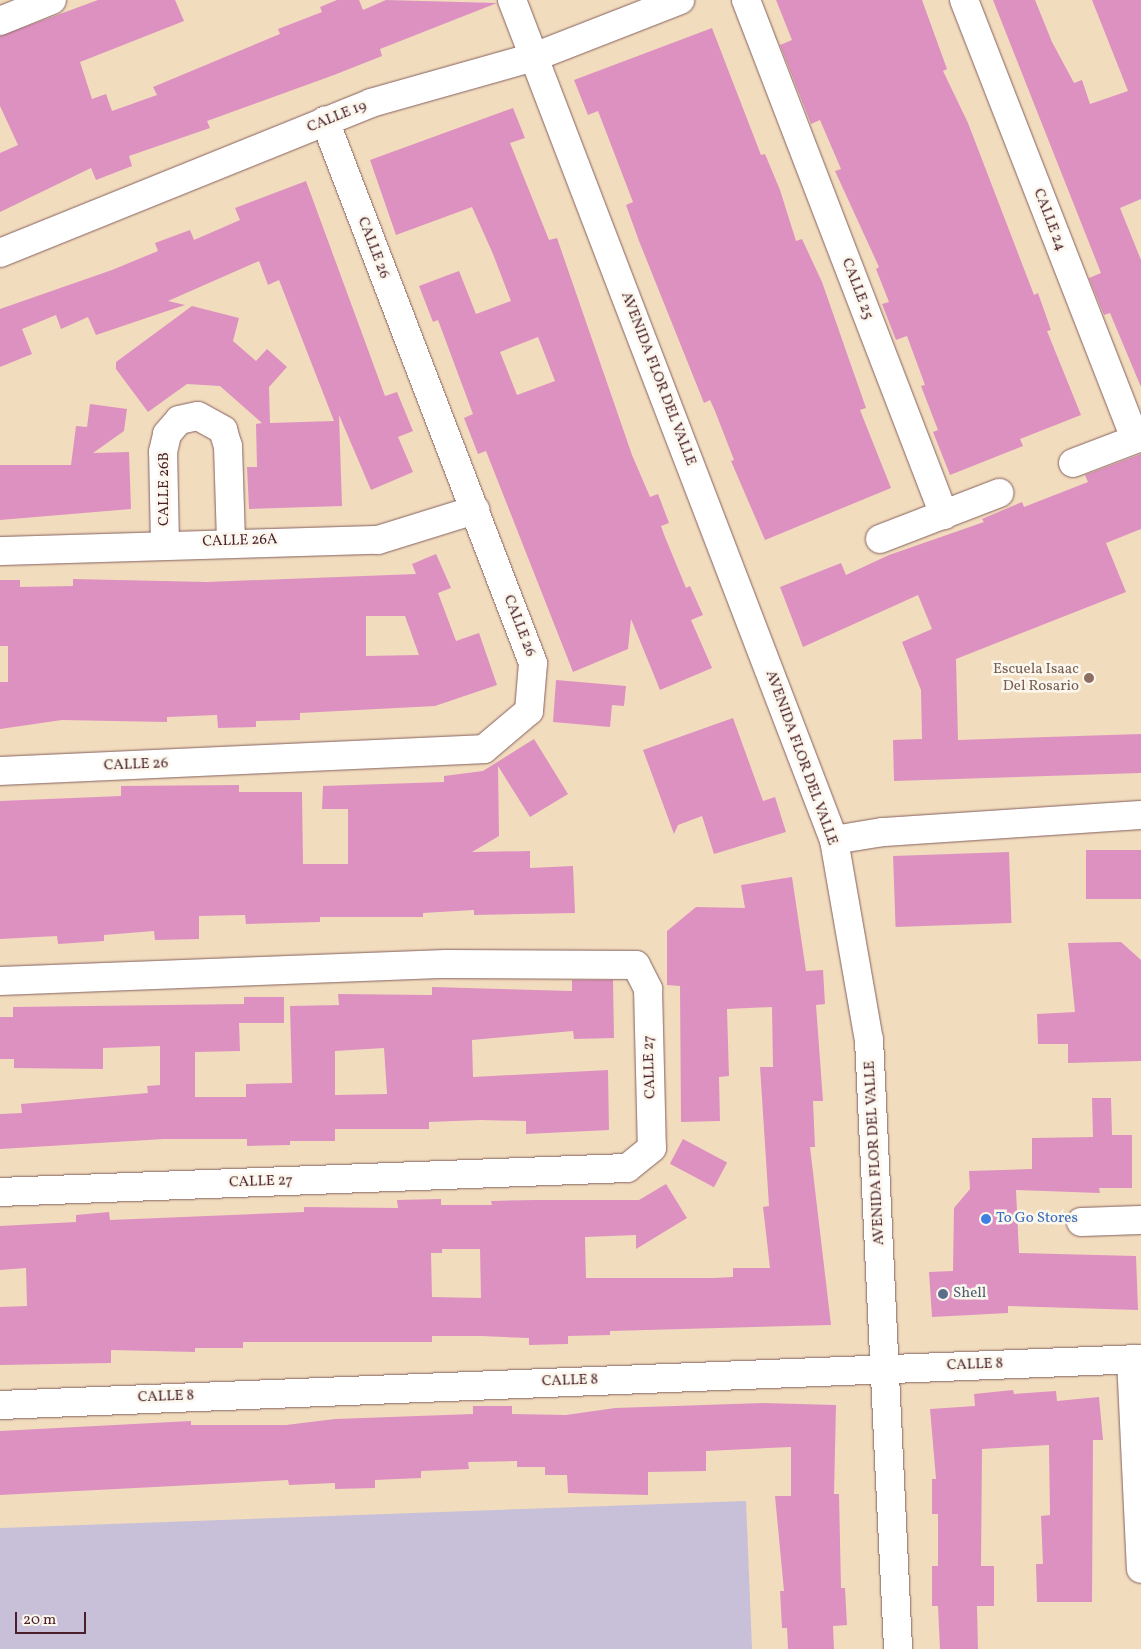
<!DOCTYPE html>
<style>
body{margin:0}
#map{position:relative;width:1141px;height:1649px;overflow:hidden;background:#f2dcbe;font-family:Vollkorn,serif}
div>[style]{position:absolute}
.industrial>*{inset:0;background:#c8c0d8}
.building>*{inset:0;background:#dd91c0;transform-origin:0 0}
.roads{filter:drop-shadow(0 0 1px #85615e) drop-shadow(0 0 1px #85615e)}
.minor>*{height:28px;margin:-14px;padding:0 14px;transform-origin:14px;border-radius:14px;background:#fff}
.dots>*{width:14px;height:14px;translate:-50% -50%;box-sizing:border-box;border:2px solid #fbf7ec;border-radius:50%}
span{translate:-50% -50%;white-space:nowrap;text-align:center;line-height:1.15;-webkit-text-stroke:5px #fbf7ec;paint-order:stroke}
.street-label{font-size:15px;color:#4a1f2b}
.education-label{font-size:15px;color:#785e54}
.right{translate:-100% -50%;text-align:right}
.shop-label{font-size:15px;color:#366cbe}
.left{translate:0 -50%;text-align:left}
.service-label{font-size:15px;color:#4e5e75}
.scale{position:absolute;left:15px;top:1612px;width:71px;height:22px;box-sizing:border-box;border:2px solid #4a1f2b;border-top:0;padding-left:6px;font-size:15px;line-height:18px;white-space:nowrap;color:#4a1f2b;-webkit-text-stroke:4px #fbf7ec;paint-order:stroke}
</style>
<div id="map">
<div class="industrial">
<i style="clip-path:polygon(746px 1501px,752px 1649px,0 1649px,0 1528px)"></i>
</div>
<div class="building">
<i style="clip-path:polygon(98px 0,175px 0,184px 21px,80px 62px,92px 99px,106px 94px,112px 111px,157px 95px,153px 87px,280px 34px,278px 29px,322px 12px,320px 7px,337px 0,359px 0,363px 10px,386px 0,497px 3px,380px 49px,382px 56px,334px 75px,207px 121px,210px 128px,129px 156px,132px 166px,96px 180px,91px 168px,0 212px,0 153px,18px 145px,0 106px,0 36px)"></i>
<i style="clip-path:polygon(776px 0,922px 0,947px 69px,943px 71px,968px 123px,1034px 295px,1038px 293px,1051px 330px,1047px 331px,1081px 415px,1020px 439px,1023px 446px,950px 475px,933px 432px,938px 430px,921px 386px,925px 385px,907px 336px,896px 340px,882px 304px,889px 302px,876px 269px,879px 267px,835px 171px,841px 169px,820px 120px,811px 124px,780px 45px,792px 40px)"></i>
<i style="clip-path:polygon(993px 0,1035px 0,1052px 42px,1074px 83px,1082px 80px,1090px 104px,1128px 91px,1092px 0,1141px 0,1141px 199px,1120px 208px,1141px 260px,1141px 387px,1110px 313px,1104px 315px,1089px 278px,1101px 273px)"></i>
<i style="clip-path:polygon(712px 28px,761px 155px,765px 154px,780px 190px,796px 241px,802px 239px,822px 282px,866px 408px,860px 410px,891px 488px,765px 540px,731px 461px,734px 460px,715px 411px,710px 400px,704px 403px,639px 241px,626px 205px,633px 202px,598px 111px,588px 115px,574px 80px)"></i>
<i style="clip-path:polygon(evenodd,513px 108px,525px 138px,510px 143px,549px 240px,557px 238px,632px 455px,650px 497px,658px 494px,669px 523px,661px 526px,665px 537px,686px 588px,690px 586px,703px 615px,691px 620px,712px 668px,660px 690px,631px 619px,628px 649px,573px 672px,486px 451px,478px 454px,464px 418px,473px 414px,438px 320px,433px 322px,419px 286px,459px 271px,476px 314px,511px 301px,493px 254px,472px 207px,396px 235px,370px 160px,513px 108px,538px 337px,555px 381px,517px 395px,500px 352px,538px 337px)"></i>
<i style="clip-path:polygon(306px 181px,385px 396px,397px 392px,413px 431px,398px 437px,413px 472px,371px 490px,339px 415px,342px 506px,249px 509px,247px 467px,257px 467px,256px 424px,262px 423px,220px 386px,187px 384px,148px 412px,116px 369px,116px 362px,192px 306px,239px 318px,233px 341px,256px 361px,267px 349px,287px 367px,269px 387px,270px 423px,334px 421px,279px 280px,268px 285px,259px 261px,168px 301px,185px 305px,96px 335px,88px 317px,61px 329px,56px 315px,22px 329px,32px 354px,0 367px,0 309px,112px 270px,158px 251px,155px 243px,190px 230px,194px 240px,240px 220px,235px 208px)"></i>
<i style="clip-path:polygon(90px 404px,127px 409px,124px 431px,93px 453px,129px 452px,131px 509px,0 520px,0 465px,71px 465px,76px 426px,87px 427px)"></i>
<i style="clip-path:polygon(1141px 454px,1141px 529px,1106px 543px,1126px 592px,956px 659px,958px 740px,1141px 734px,1141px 773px,894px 781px,893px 740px,922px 739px,921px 690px,902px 642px,932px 629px,918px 595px,803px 647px,780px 587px,841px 563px,846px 575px,889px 555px,984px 522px,982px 519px,1022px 502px,1024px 507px,1088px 482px,1085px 475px)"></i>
<i style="clip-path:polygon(evenodd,436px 554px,451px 588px,438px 593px,456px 641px,479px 633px,497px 685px,435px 706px,300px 713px,300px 720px,256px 721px,256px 727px,218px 728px,217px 715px,167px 717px,167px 722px,62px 720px,0 729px,0 682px,8px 682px,8px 646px,0 646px,0 580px,20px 580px,20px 587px,73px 586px,73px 579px,207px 582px,416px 574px,412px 564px,436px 554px,366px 616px,405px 616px,419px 655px,366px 656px,366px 616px)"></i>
<i style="clip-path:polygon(556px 680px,626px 686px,624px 706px,612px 705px,610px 727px,553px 722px)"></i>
<i style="clip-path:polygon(733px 718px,763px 801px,775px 797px,786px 832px,714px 854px,702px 816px,678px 825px,674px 834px,643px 750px)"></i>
<i style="clip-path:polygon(534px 739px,568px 794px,530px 817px,498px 766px,499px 836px,472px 852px,530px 851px,530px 868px,573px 866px,575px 913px,474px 915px,474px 910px,423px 913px,423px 917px,320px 917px,320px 922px,246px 924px,245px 915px,199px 916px,199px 939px,155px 940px,154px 931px,104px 935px,104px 941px,58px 944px,57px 936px,0 939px,0 801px,121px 796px,121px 786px,239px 785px,239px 792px,302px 792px,303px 864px,348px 864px,348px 809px,322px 809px,323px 786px,444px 782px,444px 776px,483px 771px)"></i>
<i style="left:1141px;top:850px;width:49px;height:55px;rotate:90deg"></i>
<i style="left:1009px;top:852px;width:71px;height:116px;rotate:88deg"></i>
<i style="clip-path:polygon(evenodd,792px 877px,806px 971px,823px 970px,825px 1004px,816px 1005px,823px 1101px,813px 1101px,815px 1147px,810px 1147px,831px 1325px,610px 1331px,610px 1335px,568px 1336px,568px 1344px,529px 1345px,529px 1338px,481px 1336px,432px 1336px,432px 1342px,243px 1342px,243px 1348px,195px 1348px,195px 1352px,111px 1350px,111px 1363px,0 1365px,0 1307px,27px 1306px,26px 1268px,0 1270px,0 1226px,76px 1222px,76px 1215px,109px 1212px,110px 1220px,304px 1212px,304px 1207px,398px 1208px,397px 1200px,441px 1199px,441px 1205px,492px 1205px,491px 1201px,536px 1200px,639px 1200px,666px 1184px,687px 1218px,636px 1249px,636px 1235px,585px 1237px,586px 1278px,714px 1278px,733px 1277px,733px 1268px,770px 1268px,763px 1207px,769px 1206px,760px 1067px,773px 1067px,772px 1007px,727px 1009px,729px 1076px,719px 1077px,720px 1121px,681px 1122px,680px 986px,667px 985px,667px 931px,696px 907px,745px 908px,741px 885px,792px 877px,442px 1249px,480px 1249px,481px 1298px,432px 1297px,431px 1253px,442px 1253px,442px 1249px)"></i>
<i style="clip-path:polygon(1121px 942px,1141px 960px,1141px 1061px,1068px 1063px,1068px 1044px,1038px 1044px,1037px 1014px,1075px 1012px,1068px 943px)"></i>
<i style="clip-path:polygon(evenodd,572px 980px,613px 980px,614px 1038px,574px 1039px,573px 1031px,472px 1040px,473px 1077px,608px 1070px,609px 1130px,526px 1134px,526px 1121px,480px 1120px,429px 1122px,429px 1129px,335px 1129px,335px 1141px,290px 1141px,290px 1145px,247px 1146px,247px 1139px,164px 1139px,0 1149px,0 1114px,22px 1113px,21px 1104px,148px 1093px,147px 1086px,160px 1085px,160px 1046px,103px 1048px,103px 1069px,14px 1068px,14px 1059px,0 1059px,0 1017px,13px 1017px,13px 1007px,244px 1004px,244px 997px,284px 997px,284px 1023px,239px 1023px,240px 1051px,195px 1052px,195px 1097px,246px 1097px,246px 1084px,292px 1083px,290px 1006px,339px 1005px,338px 994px,432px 995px,432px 987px,572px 991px,572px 980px,384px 1048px,387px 1094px,335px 1095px,335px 1051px,384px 1048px)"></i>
<i style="clip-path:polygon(1092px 1098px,1111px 1098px,1112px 1135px,1132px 1135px,1132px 1188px,1099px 1188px,1100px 1193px,1016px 1190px,1019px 1253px,1136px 1256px,1138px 1310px,1008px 1306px,1008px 1313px,932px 1317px,929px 1272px,953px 1271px,954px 1208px,970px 1189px,969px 1171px,1032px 1169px,1032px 1138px,1093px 1137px)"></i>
<i style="left:683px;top:1139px;width:50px;height:28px;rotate:28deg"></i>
<i style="clip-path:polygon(1013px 1390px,1014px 1394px,1056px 1391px,1057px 1401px,1099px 1397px,1103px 1440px,1093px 1440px,1092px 1602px,1037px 1602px,1036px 1564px,1043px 1564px,1041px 1516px,1050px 1515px,1049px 1445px,982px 1449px,981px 1566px,994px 1566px,994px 1606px,977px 1606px,978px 1649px,940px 1649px,938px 1606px,932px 1606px,932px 1566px,938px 1566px,938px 1514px,932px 1514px,932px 1479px,936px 1479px,930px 1409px,975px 1406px,974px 1394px)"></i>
<i style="clip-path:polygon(763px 1403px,836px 1405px,834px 1494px,839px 1494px,841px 1588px,845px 1588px,847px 1625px,833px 1626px,834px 1649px,788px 1649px,787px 1628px,782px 1628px,780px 1591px,784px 1591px,775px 1496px,791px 1496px,791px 1447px,706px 1451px,706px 1471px,648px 1472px,648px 1495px,568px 1493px,567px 1475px,545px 1475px,545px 1467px,517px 1467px,517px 1461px,468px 1462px,469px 1469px,421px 1471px,421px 1478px,375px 1480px,375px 1488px,335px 1489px,335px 1483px,289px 1485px,288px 1480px,0 1495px,0 1431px,191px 1421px,191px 1425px,286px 1425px,335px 1419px,473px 1414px,473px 1406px,512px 1406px,512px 1414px,566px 1415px,615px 1408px)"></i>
</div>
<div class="roads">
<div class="minor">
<i style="left:512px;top:0;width:900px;rotate:69.03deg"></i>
<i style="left:834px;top:840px;width:203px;rotate:80.1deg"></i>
<i style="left:869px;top:1040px;width:610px;rotate:87.27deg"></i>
<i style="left:746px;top:0;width:552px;rotate:68.97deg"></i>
<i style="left:964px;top:0;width:471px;rotate:68.7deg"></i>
<i style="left:0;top:21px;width:56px;rotate:-22deg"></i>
<i style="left:0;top:253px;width:400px;rotate:-22deg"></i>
<i style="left:371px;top:103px;width:169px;rotate:-15.8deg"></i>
<i style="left:534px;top:57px;width:157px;rotate:-21.3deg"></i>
<i style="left:1073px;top:463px;width:73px;rotate:-20.9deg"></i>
<i style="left:880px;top:539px;width:128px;rotate:-21.1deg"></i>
<i style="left:165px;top:544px;width:92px;rotate:-91.2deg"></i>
<i style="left:163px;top:452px;width:18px;rotate:-77deg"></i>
<i style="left:167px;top:434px;width:18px;rotate:-49deg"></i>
<i style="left:179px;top:420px;width:19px;rotate:-12deg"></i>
<i style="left:198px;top:416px;width:29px;rotate:29deg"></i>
<i style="left:223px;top:430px;width:17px;rotate:73deg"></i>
<i style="left:228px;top:446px;width:95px;rotate:88.2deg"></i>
<i style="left:0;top:551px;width:378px;rotate:-1.7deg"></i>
<i style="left:378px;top:540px;width:102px;rotate:-17.2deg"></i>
<i style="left:0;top:771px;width:484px;rotate:-2.6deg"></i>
<i style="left:484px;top:749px;width:59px;rotate:-40.2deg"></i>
<i style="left:529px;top:711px;width:48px;rotate:-85.2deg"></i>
<i style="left:533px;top:663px;width:581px;rotate:-110.99deg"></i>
<i style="left:834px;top:840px;width:50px;rotate:-9.3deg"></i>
<i style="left:883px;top:832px;width:259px;rotate:-3.8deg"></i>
<i style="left:0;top:981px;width:446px;rotate:-2.2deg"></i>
<i style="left:446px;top:964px;width:190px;rotate:0.3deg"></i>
<i style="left:636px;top:965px;width:27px;rotate:63deg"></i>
<i style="left:648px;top:989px;width:159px;rotate:88.6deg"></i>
<i style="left:652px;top:1148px;width:32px;rotate:141deg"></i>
<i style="left:627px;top:1168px;width:627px;rotate:177.81deg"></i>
<i style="left:1081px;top:1222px;width:60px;rotate:-1.9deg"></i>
<i style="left:1131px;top:1359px;width:210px;rotate:87.3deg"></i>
<i style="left:0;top:1405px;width:1142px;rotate:-2.31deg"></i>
</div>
</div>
<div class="dots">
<i style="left:1089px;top:678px;background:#8d6e63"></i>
<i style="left:986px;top:1219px;background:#3f7fe0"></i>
<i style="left:943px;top:1294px;background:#5c6f8a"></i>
</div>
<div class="street-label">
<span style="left:337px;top:117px;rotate:-22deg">CALLE 19</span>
<span style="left:1049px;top:220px;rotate:69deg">CALLE 24</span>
<span style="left:373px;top:248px;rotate:69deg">CALLE 26</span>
<span style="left:857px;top:289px;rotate:69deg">CALLE 25</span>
<span style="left:658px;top:379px;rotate:69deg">AVENIDA FLOR DEL VALLE</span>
<span style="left:165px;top:489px;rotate:-90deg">CALLE 26B</span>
<span style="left:240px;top:541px;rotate:-2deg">CALLE 26A</span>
<span style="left:519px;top:626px;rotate:69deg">CALLE 26</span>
<span style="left:801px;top:758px;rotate:70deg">AVENIDA FLOR DEL VALLE</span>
<span style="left:136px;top:765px;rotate:-2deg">CALLE 26</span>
<span style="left:650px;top:1067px;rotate:-92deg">CALLE 27</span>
<span style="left:875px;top:1153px;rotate:-93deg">AVENIDA FLOR DEL VALLE</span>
<span style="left:261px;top:1182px;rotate:-2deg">CALLE 27</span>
<span style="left:975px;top:1365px;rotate:-2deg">CALLE 8</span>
<span style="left:570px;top:1381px;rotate:-2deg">CALLE 8</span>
<span style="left:166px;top:1397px;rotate:-2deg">CALLE 8</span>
</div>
<div class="education-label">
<span class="right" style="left:1079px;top:678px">Escuela Isaac<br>Del Rosario</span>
</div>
<div class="shop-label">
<span class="left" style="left:996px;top:1219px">To Go Stores</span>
</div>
<div class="service-label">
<span class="left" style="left:953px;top:1294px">Shell</span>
</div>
<div class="scale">20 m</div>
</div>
